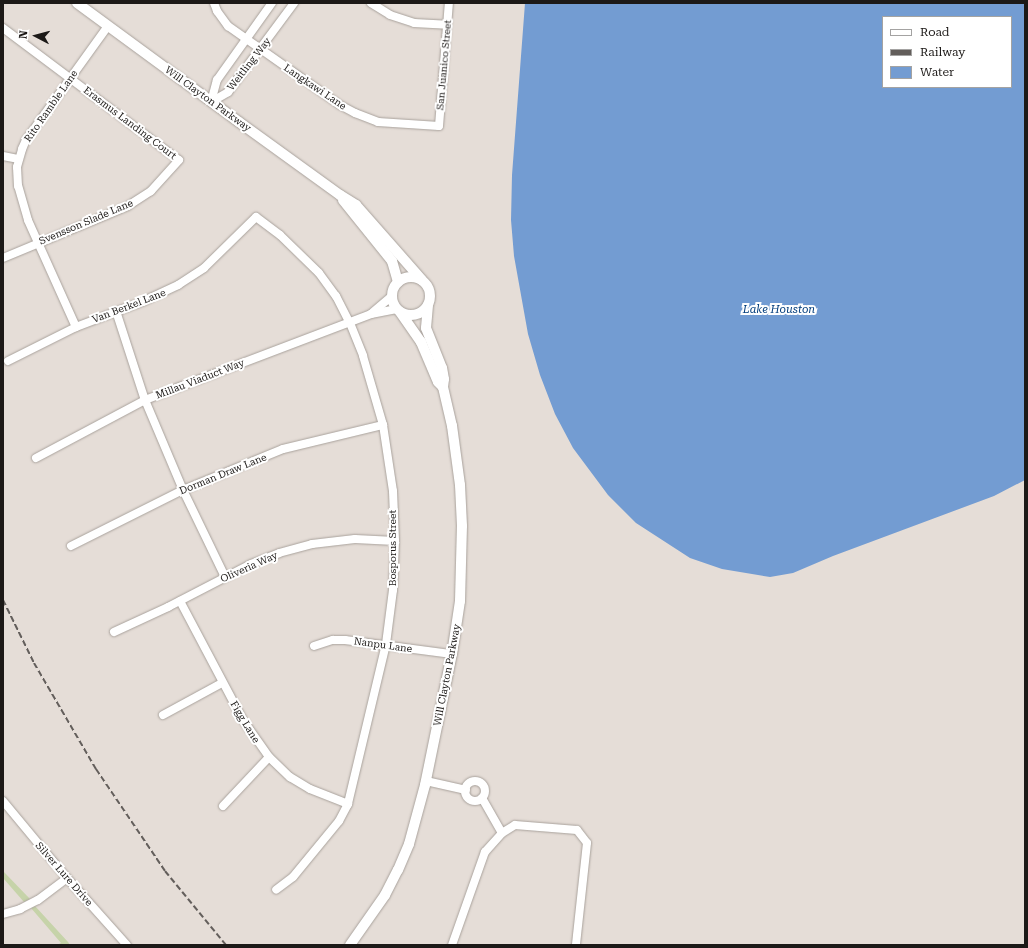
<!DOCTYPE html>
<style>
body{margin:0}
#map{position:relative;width:1028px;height:948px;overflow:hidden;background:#e5ddd7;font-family:"Roboto Serif",serif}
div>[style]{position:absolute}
.green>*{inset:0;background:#c6d3a9}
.water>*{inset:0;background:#739cd2}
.roads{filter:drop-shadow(0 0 1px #a9a29c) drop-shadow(0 0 1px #a9a29c)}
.minor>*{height:8px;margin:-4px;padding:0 4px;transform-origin:4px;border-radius:4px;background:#fff}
.minor>.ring{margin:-4px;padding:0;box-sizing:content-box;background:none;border:8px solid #fff;border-radius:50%}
.tertiary>*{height:10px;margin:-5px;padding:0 5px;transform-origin:5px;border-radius:5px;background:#fff}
.tertiary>.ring{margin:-5px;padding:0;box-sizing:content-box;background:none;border:10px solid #fff;border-radius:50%}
.rail>*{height:2px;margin-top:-1px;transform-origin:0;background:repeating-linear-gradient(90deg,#635e5b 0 6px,transparent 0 9px)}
span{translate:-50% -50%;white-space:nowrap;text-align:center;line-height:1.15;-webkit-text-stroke:4px #fff;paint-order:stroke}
.street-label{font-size:10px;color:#1c1917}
.water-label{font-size:11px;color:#003c7c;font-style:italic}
.frame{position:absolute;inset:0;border:4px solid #1c1917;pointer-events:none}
.legend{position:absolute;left:882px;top:16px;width:130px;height:72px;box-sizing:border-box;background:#fff;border:1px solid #a4a3a2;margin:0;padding:5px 7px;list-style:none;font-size:12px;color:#1c1917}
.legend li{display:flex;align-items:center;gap:8px;height:20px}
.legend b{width:20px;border:1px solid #a4a3a2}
.north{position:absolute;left:16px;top:16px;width:40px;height:40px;-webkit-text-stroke:3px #fff;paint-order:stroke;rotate:276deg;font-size:11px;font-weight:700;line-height:16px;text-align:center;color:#1c1917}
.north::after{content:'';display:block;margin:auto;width:14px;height:18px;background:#1c1917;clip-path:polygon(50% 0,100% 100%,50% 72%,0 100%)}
</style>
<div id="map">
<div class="green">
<i style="clip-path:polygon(3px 871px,30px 899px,24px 902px,3px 878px)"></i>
<i style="clip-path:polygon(35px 906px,68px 942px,70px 945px,57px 945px,61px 943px,31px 908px)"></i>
</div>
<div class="water">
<i style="clip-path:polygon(evenodd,525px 3px,1025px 3px,1025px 480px,994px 496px,833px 556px,793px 573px,770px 577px,722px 569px,690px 558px,636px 523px,608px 495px,573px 448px,555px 414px,540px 375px,528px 334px,514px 256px,511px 220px,512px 175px,525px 3px,883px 17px,1011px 17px,1011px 87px,883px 87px,883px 17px)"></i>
</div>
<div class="roads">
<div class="minor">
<i style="left:214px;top:3px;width:9px;rotate:69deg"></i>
<i style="left:217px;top:11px;width:19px;rotate:54deg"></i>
<i style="left:228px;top:26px;width:137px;rotate:35.2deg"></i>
<i style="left:340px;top:105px;width:17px;rotate:28deg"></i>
<i style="left:355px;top:113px;width:25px;rotate:21deg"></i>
<i style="left:378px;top:122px;width:61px;rotate:3.8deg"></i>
<i style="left:439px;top:126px;width:123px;rotate:-85.4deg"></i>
<i style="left:371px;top:3px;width:22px;rotate:32deg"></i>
<i style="left:390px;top:15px;width:25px;rotate:18deg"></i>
<i style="left:414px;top:23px;width:33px;rotate:3deg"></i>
<i style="left:3px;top:28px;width:220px;rotate:36.9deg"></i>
<i style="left:179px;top:160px;width:42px;rotate:132.1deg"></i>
<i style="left:151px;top:191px;width:27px;rotate:147deg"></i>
<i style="left:128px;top:206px;width:135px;rotate:157.4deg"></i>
<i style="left:211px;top:102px;width:20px;rotate:-30deg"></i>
<i style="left:228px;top:92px;width:111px;rotate:-53.4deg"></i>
<i style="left:211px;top:102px;width:23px;rotate:-75deg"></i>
<i style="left:217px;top:80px;width:95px;rotate:-54.5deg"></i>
<i style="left:3px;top:156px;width:15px;rotate:11deg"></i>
<i style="left:116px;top:311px;width:94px;rotate:72deg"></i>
<i style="left:145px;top:400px;width:98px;rotate:67.1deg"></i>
<i style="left:183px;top:490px;width:97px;rotate:64.2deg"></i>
<i style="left:373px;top:312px;width:25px;rotate:-40deg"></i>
<i style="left:76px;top:327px;width:117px;rotate:-114.2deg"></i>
<i style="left:28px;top:220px;width:35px;rotate:-106deg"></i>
<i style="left:18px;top:186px;width:19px;rotate:-93deg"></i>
<i style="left:17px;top:167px;width:19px;rotate:-74deg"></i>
<i style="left:22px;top:149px;width:10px;rotate:-66deg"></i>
<i style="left:26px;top:140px;width:140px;rotate:-54.3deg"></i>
<i style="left:8px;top:361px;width:76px;rotate:-26.6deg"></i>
<i style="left:76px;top:327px;width:73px;rotate:-20.9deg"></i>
<i style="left:144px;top:301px;width:38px;rotate:-25deg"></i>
<i style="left:178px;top:285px;width:31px;rotate:-33deg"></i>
<i style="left:204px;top:268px;width:73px;rotate:-44.4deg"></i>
<i style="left:256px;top:217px;width:30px;rotate:37deg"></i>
<i style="left:280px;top:235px;width:54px;rotate:44.3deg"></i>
<i style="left:319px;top:273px;width:29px;rotate:54deg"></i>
<i style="left:336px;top:296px;width:30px;rotate:63deg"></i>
<i style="left:350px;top:323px;width:35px;rotate:68deg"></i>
<i style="left:363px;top:356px;width:72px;rotate:73.8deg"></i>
<i style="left:383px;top:425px;width:67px;rotate:81.4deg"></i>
<i style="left:393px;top:491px;width:50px;rotate:87.7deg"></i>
<i style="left:395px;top:541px;width:49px;rotate:92.3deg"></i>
<i style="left:393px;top:590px;width:54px;rotate:97.4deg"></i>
<i style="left:386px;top:644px;width:164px;rotate:103.4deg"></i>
<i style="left:348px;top:804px;width:19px;rotate:118deg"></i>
<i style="left:339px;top:821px;width:72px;rotate:129.4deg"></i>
<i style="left:293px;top:877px;width:21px;rotate:143deg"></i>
<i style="left:36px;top:458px;width:123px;rotate:-28deg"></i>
<i style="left:145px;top:400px;width:242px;rotate:-20.8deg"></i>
<i style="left:371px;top:314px;width:26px;rotate:-11deg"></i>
<i style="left:71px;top:546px;width:125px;rotate:-26.6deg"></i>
<i style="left:183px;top:490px;width:108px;rotate:-22.3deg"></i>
<i style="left:283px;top:449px;width:103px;rotate:-13.5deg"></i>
<i style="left:180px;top:601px;width:135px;rotate:62.1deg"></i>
<i style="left:243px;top:720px;width:45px;rotate:54.9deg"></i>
<i style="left:269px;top:757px;width:29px;rotate:44deg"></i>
<i style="left:290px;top:777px;width:23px;rotate:31deg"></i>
<i style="left:310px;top:789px;width:41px;rotate:21.5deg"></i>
<i style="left:114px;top:632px;width:60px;rotate:-24.8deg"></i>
<i style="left:168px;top:607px;width:93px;rotate:-27.4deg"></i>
<i style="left:251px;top:564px;width:30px;rotate:-21deg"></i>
<i style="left:279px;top:553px;width:34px;rotate:-15deg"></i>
<i style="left:312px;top:544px;width:43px;rotate:-6.6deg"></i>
<i style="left:355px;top:539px;width:40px;rotate:2.9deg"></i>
<i style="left:314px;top:646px;width:20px;rotate:-18deg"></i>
<i style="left:333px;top:640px;width:12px"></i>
<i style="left:345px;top:640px;width:108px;rotate:7.5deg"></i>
<i style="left:163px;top:715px;width:67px;rotate:-28.5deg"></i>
<i style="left:426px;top:781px;width:41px;rotate:12.7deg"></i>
<i class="ring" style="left:465px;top:781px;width:12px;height:12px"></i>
<i style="left:482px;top:798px;width:40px;rotate:60.3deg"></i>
<i style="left:3px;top:801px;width:100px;rotate:50.3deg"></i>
<i style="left:67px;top:878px;width:90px;rotate:48.2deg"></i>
<i style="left:223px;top:806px;width:67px;rotate:-46.8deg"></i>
<i style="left:3px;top:914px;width:18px;rotate:-16deg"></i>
<i style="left:20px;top:909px;width:20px;rotate:-27deg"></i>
<i style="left:38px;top:900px;width:36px;rotate:-37deg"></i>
<i style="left:452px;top:945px;width:99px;rotate:-70.5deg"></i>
<i style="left:485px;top:852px;width:25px;rotate:-48deg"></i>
<i style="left:502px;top:833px;width:15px;rotate:-32deg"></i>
<i style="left:515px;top:825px;width:62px;rotate:4.6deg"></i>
<i style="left:577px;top:830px;width:16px;rotate:52deg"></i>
<i style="left:587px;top:843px;width:103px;rotate:96.2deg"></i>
</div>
<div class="tertiary">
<i style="left:77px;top:3px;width:201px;rotate:36.3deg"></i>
<i style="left:239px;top:122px;width:125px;rotate:35.9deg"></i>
<i style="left:340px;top:195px;width:19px;rotate:32deg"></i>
<i style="left:356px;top:205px;width:100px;rotate:48.7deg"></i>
<i style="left:343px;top:200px;width:78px;rotate:51.2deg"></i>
<i style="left:392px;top:261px;width:22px;rotate:74deg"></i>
<i class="ring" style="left:392px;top:277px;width:28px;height:28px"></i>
<i style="left:400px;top:312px;width:37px;rotate:55deg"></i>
<i style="left:421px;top:342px;width:43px;rotate:67deg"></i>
<i style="left:438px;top:382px;width:7px;rotate:45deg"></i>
<i style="left:350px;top:945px;width:61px;rotate:-55deg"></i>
<i style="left:385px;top:895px;width:28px;rotate:-63deg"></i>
<i style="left:398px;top:870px;width:28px;rotate:-67deg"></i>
<i style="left:409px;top:844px;width:61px;rotate:-74.8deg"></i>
<i style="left:425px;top:785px;width:134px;rotate:-78.4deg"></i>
<i style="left:452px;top:654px;width:54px;rotate:-81.4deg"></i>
<i style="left:460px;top:601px;width:75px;rotate:-88.5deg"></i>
<i style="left:462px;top:526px;width:41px;rotate:-92.8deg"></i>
<i style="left:460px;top:485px;width:60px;rotate:-97.7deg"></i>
<i style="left:452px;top:426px;width:40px;rotate:-103deg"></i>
<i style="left:443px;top:387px;width:8px;rotate:-83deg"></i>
<i style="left:444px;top:379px;width:11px;rotate:-100deg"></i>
<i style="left:442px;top:368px;width:43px;rotate:-111.8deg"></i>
<i style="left:426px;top:328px;width:22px;rotate:-85deg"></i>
</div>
</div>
<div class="rail">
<i style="left:3px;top:600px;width:70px;rotate:63.8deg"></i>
<i style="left:34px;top:663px;width:123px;rotate:59.7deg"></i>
<i style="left:96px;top:769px;width:123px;rotate:55.9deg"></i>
<i style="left:165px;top:871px;width:96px;rotate:50.5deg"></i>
</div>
<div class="street-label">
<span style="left:249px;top:64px;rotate:-52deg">Weitling Way</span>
<span style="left:444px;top:65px;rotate:-85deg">San Juanico Street</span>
<span style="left:315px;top:87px;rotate:34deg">Langkawi Lane</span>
<span style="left:208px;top:99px;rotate:36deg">Will Clayton Parkway</span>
<span style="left:51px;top:106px;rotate:-55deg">Rito Ramble Lane</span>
<span style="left:130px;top:123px;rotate:37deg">Erasmus Landing Court</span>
<span style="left:86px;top:222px;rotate:-23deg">Svensson Slade Lane</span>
<span style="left:129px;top:306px;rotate:-21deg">Van Berkel Lane</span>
<span style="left:200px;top:379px;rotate:-21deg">Millau Viaduct Way</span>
<span style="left:223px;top:474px;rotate:-22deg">Dorman Draw Lane</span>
<span style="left:393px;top:548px;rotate:-90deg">Bosporus Street</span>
<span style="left:249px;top:567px;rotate:-24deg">Oliveria Way</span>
<span style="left:383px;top:645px;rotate:8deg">Nanpu Lane</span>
<span style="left:447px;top:675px;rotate:-79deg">Will Clayton Parkway</span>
<span style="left:245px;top:722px;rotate:59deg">Figg Lane</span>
<span style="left:64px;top:874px;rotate:49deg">Silver Lure Drive</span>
</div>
<div class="water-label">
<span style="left:779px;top:310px">Lake Houston</span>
</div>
<div class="frame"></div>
<ul class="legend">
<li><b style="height:5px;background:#fff"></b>Road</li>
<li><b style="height:5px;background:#635e5b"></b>Railway</li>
<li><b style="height:11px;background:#739cd2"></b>Water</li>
</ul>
<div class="north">N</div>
</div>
